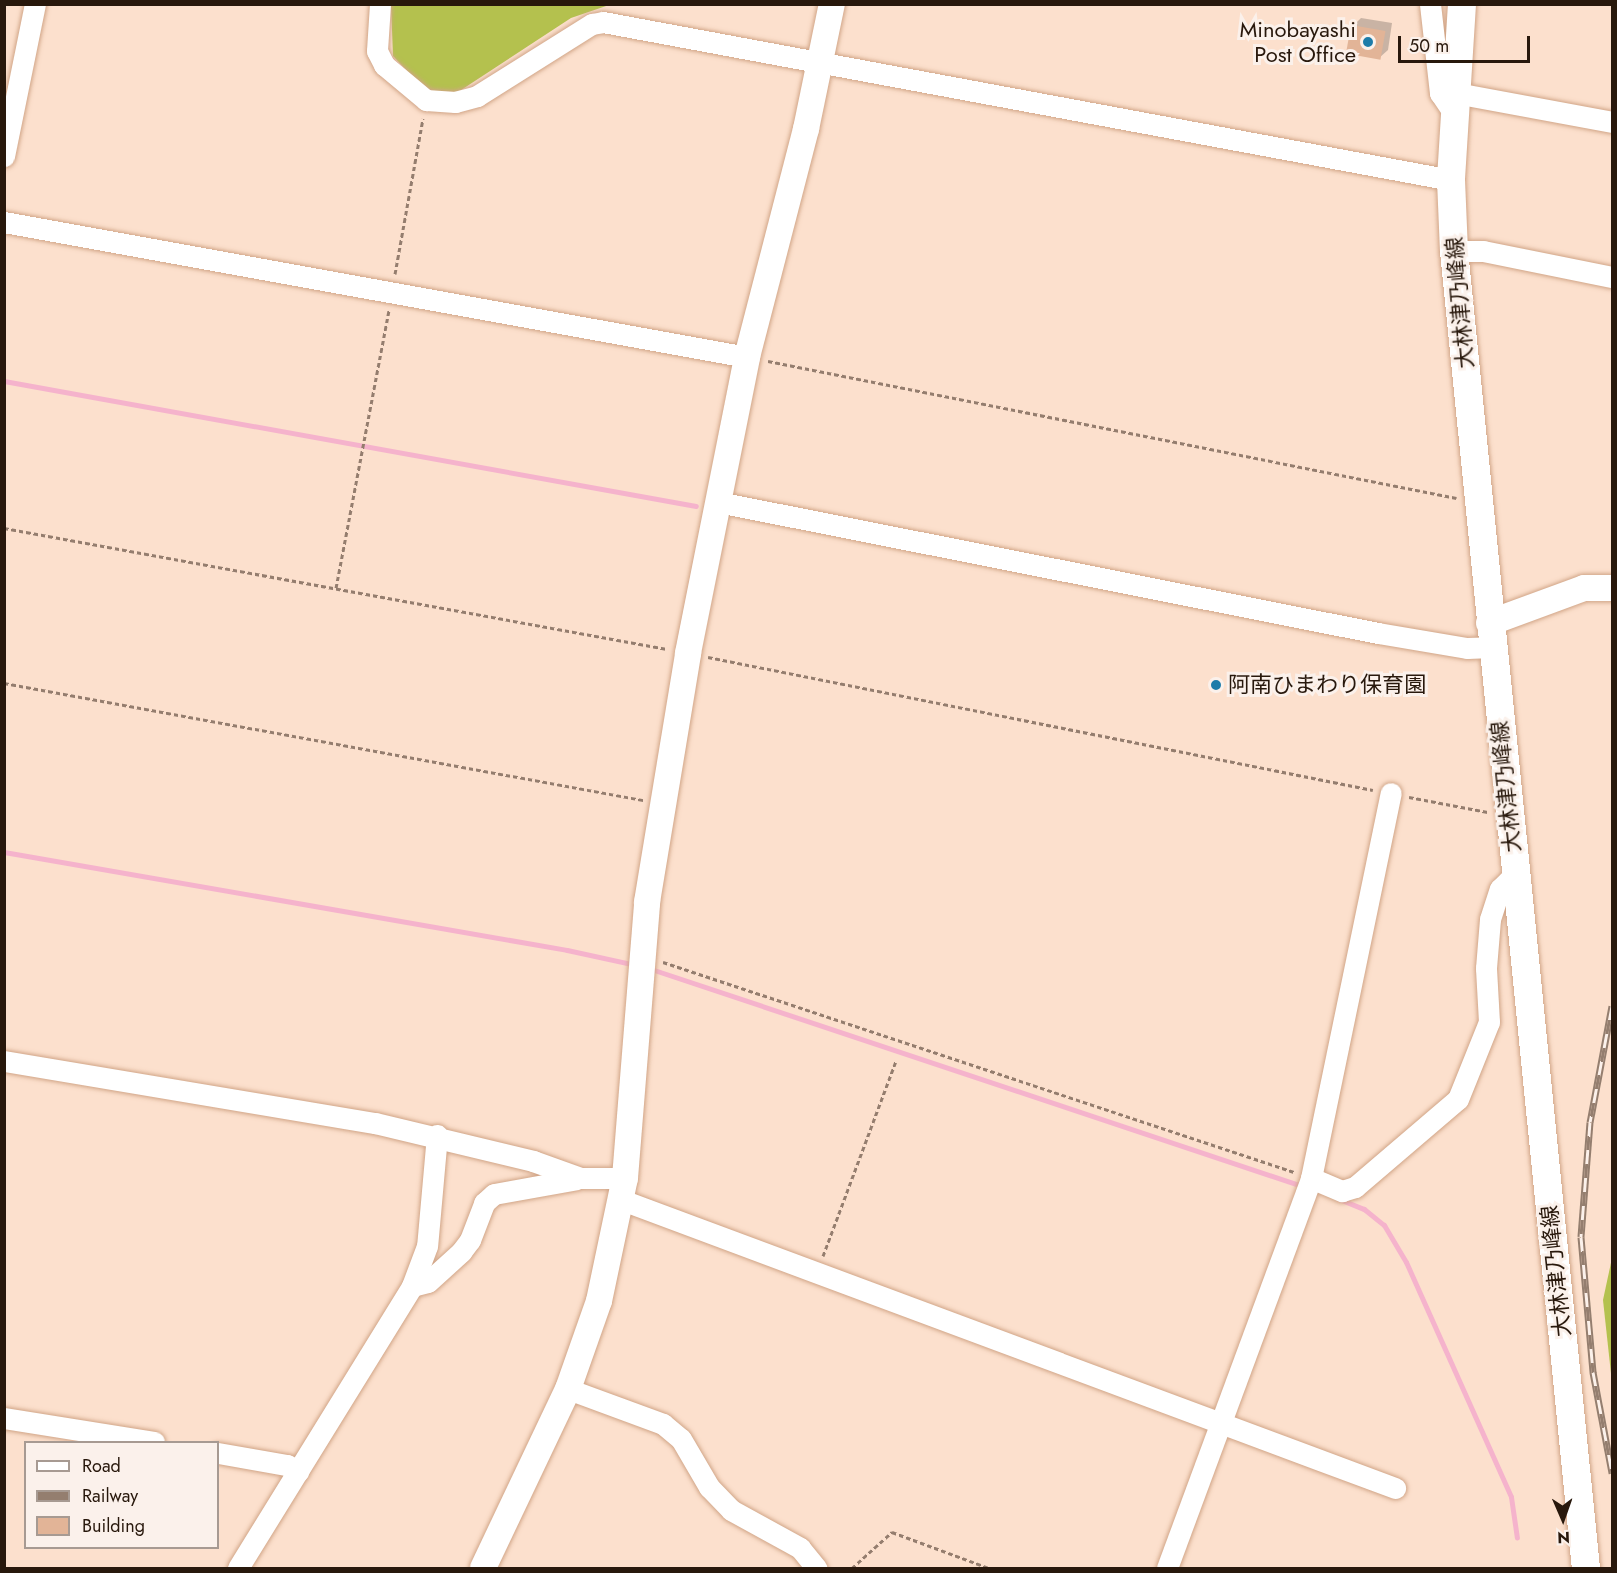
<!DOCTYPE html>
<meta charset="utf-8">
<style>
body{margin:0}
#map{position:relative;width:1617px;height:1573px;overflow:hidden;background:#fce0cd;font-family:Jost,"Noto Sans JP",sans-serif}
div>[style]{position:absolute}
.forest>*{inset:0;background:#b4c14e}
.shadow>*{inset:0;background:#0003}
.stream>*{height:5px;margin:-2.5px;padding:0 2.5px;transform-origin:2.5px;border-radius:2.5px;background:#f5b3cc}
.building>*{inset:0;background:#e2b497;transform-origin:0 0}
.path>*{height:3px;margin-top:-1.5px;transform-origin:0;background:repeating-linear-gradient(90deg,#947d6e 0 4.5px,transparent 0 7.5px)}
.roads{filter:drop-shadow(0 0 2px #d1a587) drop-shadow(0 0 2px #d1a587)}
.minor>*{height:21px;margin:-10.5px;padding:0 10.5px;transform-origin:10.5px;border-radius:10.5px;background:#fff}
.tertiary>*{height:26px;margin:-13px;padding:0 13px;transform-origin:13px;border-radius:13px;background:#fff}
.secondary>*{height:28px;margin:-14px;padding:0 14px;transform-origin:14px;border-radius:14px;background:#fff}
.rail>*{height:7px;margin-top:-3.5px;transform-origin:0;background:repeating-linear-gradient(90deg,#fbf1eb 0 14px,#947e6f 0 28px);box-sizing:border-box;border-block:2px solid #947e6f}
.dots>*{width:16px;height:16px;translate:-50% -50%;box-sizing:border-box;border:3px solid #fbf1eb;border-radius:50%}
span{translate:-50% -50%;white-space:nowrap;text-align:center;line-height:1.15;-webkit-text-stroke:6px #fbf1eb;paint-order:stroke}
.poi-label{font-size:22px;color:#28180c}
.right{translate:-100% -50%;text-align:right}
.left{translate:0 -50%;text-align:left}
.street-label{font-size:22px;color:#28180c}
.frame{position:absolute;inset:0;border:6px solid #28180c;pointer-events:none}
.legend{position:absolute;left:24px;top:1441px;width:195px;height:108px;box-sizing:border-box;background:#fbf1eb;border:2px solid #a79a92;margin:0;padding:8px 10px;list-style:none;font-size:18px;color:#28180c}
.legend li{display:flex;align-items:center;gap:12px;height:30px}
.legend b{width:30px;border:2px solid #a79a92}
.north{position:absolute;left:1533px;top:1489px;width:60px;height:60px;-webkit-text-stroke:4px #fbf1eb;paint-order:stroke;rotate:178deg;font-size:16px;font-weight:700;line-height:24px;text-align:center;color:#28180c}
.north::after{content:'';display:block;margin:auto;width:21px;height:27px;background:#28180c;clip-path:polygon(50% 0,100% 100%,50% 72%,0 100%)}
.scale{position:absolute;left:1398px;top:36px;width:132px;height:27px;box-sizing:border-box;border:3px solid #28180c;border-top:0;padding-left:8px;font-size:18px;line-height:21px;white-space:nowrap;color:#28180c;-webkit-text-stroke:4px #fbf1eb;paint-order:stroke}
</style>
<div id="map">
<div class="forest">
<i style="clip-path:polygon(391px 5px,609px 5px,571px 18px,452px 96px,425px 90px,393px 56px)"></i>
<i style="clip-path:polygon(1612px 1258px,1612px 1383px,1603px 1300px)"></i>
</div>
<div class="shadow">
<i style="clip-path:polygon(1361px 18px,1392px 23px,1388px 50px,1379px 58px,1353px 26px)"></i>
</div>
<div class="stream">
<i style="left:4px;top:381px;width:703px;rotate:10.24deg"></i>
<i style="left:4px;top:852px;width:571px;rotate:9.87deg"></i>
<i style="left:567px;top:950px;width:71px;rotate:12.3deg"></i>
<i style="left:648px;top:968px;width:689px;rotate:18.43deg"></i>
<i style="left:1339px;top:1199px;width:27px;rotate:22deg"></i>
<i style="left:1364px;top:1209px;width:26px;rotate:39deg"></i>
<i style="left:1384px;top:1225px;width:43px;rotate:59.3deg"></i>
<i style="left:1406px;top:1262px;width:257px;rotate:65.9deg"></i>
<i style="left:1511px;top:1497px;width:41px;rotate:81.7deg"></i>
</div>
<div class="building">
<i style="left:1351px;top:25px;width:35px;height:29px;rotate:10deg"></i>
</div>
<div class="path">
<i style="left:395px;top:274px;width:158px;rotate:-79.8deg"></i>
<i style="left:768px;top:361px;width:702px;rotate:11.26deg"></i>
<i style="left:4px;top:528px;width:674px;rotate:10.34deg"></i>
<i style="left:336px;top:588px;width:283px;rotate:-79.2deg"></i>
<i style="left:708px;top:657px;width:678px;rotate:11.31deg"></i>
<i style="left:4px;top:683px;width:650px;rotate:10.38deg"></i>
<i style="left:1409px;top:797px;width:80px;rotate:10.8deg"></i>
<i style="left:663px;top:962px;width:665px;rotate:18.41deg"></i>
<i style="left:823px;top:1256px;width:208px;rotate:-69.5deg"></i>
<i style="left:852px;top:1568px;width:54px;rotate:-42deg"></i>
<i style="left:892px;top:1532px;width:103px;rotate:20.4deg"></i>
</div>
<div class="roads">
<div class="minor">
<i style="left:380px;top:4px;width:47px;rotate:93.7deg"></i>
<i style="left:377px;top:51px;width:16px;rotate:63deg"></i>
<i style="left:384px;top:65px;width:55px;rotate:39.8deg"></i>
<i style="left:426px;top:100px;width:29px;rotate:4deg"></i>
<i style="left:455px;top:102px;width:23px;rotate:-15deg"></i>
<i style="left:477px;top:96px;width:136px;rotate:-32.1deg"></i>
<i style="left:592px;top:24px;width:11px;rotate:-10deg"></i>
<i style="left:603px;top:22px;width:863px;rotate:10.55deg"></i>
<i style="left:1430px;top:4px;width:90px;rotate:83.6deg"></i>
<i style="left:1440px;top:93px;width:27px;rotate:56deg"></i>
<i style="left:1456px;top:93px;width:159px;rotate:10.5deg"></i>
<i style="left:4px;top:156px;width:155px;rotate:-78.5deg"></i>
<i style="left:4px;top:222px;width:755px;rotate:10.3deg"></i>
<i style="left:1454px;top:251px;width:29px"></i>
<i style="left:1483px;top:251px;width:132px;rotate:11.4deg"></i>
<i style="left:718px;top:502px;width:673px;rotate:11.23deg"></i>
<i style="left:1378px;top:633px;width:90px;rotate:9.6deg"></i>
<i style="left:1467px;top:648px;width:25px;rotate:-2deg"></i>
<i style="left:4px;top:1061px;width:376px;rotate:9.5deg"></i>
<i style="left:375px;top:1123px;width:163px;rotate:13.5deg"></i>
<i style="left:533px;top:1161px;width:51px;rotate:19.5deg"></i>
<i style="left:581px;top:1178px;width:44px"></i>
<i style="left:437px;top:1135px;width:111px;rotate:95.1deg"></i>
<i style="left:427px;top:1246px;width:43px;rotate:110.6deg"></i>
<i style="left:412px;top:1286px;width:16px;rotate:-14deg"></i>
<i style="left:428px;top:1282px;width:45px;rotate:-42.3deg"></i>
<i style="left:461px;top:1252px;width:15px;rotate:-53deg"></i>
<i style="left:470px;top:1240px;width:40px;rotate:-69deg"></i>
<i style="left:484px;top:1203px;width:13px;rotate:-42deg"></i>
<i style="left:494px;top:1194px;width:84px;rotate:-10.2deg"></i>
<i style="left:1311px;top:1178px;width:34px;rotate:23deg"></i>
<i style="left:1342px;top:1191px;width:14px;rotate:-17deg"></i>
<i style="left:1355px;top:1187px;width:135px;rotate:-40.5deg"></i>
<i style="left:1458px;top:1099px;width:83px;rotate:-68.1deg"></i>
<i style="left:1489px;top:1022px;width:54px;rotate:-93.2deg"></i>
<i style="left:1486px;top:968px;width:49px;rotate:-85.3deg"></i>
<i style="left:1490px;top:919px;width:32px;rotate:-72deg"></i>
<i style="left:1500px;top:889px;width:21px;rotate:-45deg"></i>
<i style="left:622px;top:1200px;width:825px;rotate:20.43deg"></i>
<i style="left:568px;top:1389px;width:101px;rotate:20.2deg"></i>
<i style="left:663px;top:1424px;width:23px;rotate:40deg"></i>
<i style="left:681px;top:1439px;width:56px;rotate:59.7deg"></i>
<i style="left:709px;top:1487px;width:32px;rotate:46deg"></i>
<i style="left:731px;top:1510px;width:79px;rotate:28.8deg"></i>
<i style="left:800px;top:1548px;width:26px;rotate:51deg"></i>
<i style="left:4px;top:1418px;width:152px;rotate:9.1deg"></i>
<i style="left:218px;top:1453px;width:70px;rotate:9.9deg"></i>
<i style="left:287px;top:1465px;width:13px;rotate:29deg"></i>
<i style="left:238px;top:1568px;width:331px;rotate:-58.3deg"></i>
<i style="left:1167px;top:1568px;width:416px;rotate:-69.7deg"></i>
<i style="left:1311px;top:1178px;width:393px;rotate:-78.3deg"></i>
</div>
<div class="tertiary">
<i style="left:1489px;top:623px;width:101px;rotate:-20.2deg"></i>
<i style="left:1584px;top:588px;width:28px"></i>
<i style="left:483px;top:1568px;width:198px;rotate:-64.6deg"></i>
<i style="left:568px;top:1389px;width:93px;rotate:-70.6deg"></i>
<i style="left:599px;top:1301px;width:126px;rotate:-78.1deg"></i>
<i style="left:625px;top:1178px;width:277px;rotate:-85.4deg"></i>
<i style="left:647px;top:902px;width:252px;rotate:-80.6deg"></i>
<i style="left:688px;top:653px;width:302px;rotate:-78.7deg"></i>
<i style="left:747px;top:357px;width:236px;rotate:-75.5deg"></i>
<i style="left:806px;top:129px;width:128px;rotate:-78.3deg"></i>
</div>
<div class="secondary">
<i style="left:1462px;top:4px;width:176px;rotate:93.6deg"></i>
<i style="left:1451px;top:180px;width:71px;rotate:87.6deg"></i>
<i style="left:1454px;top:251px;width:1324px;rotate:84.28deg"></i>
</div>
</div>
<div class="rail">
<i style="left:1612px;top:1006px;width:118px;rotate:100.7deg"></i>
<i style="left:1590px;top:1122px;width:115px;rotate:94.5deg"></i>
<i style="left:1581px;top:1237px;width:136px;rotate:84.9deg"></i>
<i style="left:1593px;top:1372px;width:103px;rotate:79.3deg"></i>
</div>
<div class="dots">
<i style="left:1368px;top:42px;background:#1d7ca9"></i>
<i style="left:1216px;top:685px;background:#1d7ca9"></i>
</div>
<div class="poi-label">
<span class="right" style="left:1356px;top:42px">Minobayashi<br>Post Office</span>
<span class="left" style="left:1228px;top:685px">阿南ひまわり保育園</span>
</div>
<div class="street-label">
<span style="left:1460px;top:303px;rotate:-95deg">大林津乃峰線</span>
<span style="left:1506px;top:787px;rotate:-96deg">大林津乃峰線</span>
<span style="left:1556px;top:1271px;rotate:-96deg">大林津乃峰線</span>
</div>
<div class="frame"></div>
<ul class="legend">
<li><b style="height:8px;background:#fff"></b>Road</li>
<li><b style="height:8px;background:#947e6f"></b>Railway</li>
<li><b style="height:16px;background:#e2b497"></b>Building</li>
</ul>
<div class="north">N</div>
<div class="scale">50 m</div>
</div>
